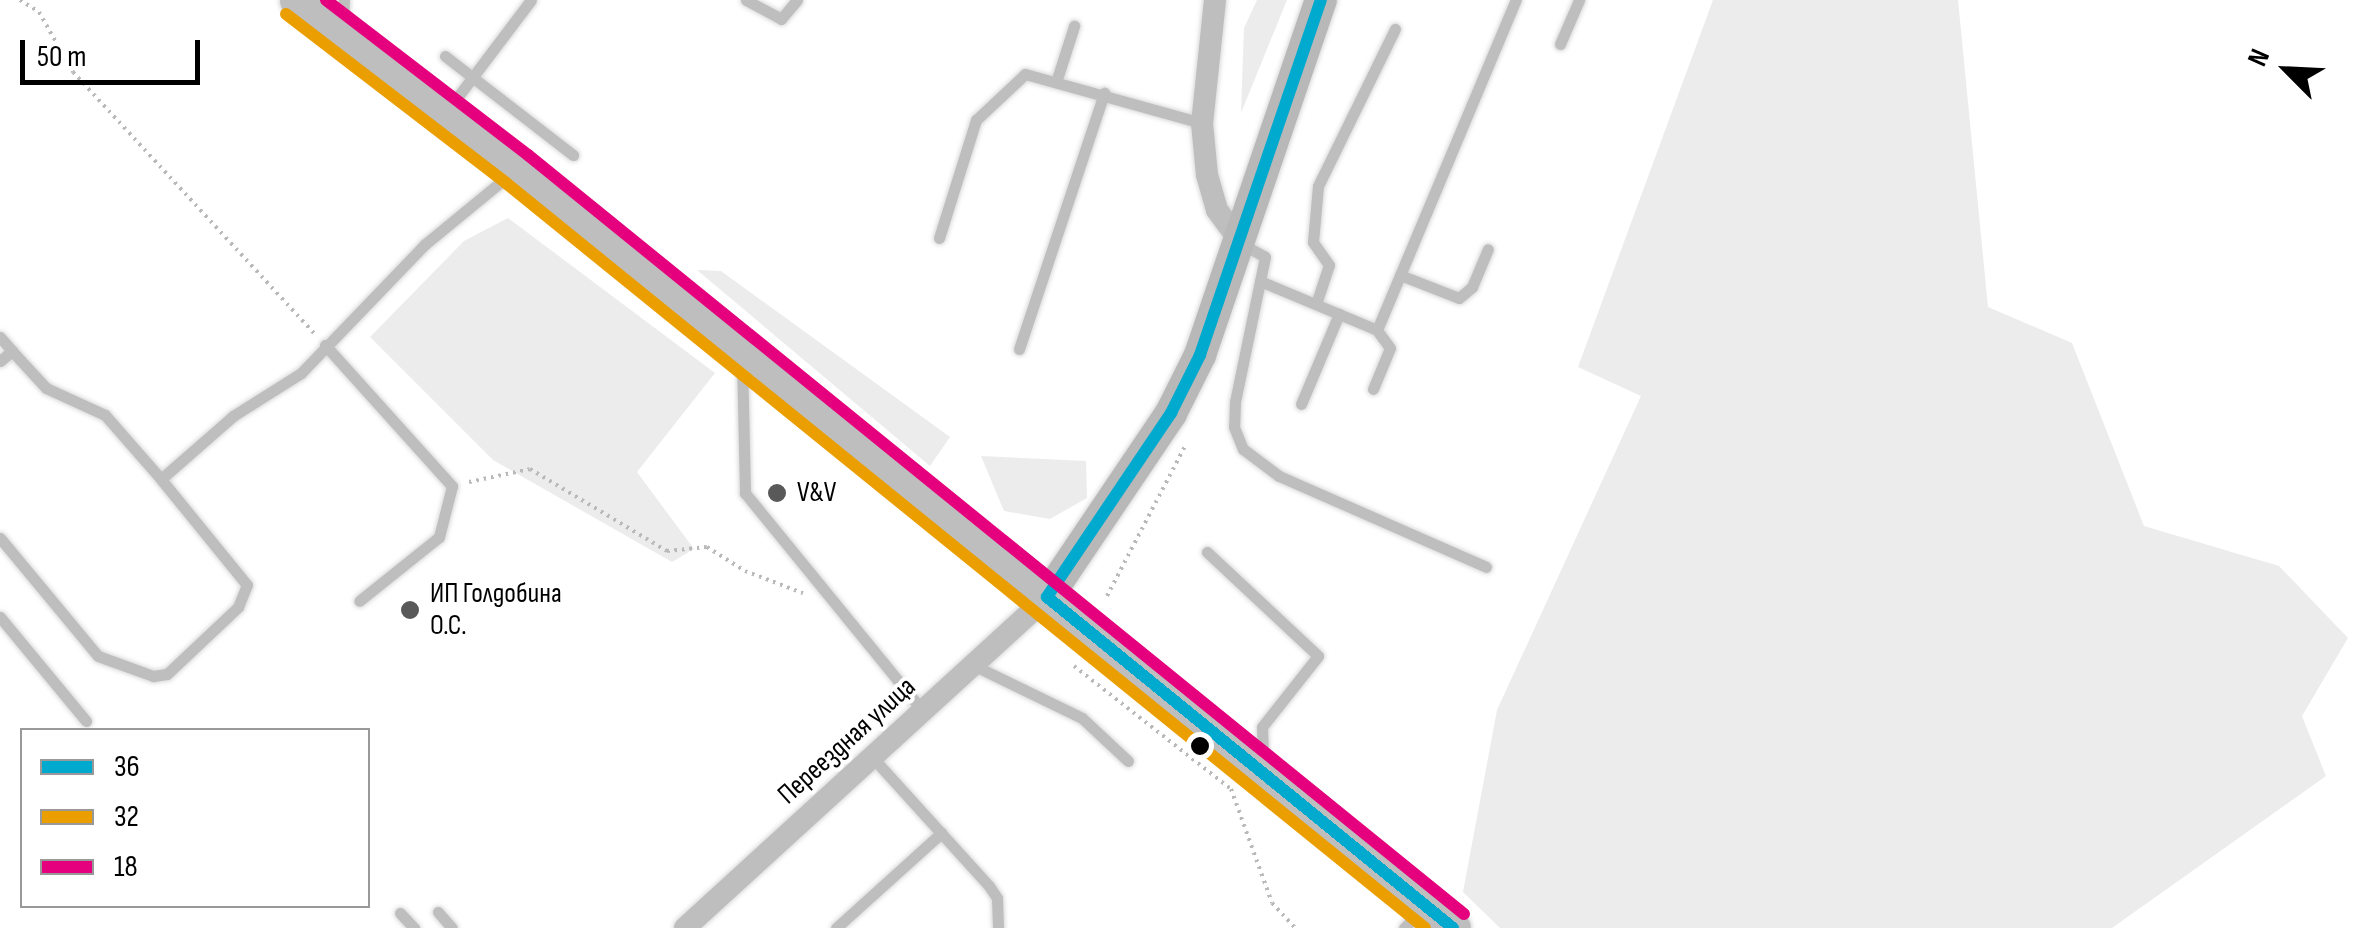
<!DOCTYPE html>
<meta charset="utf-8">
<style>
body{margin:0}
#map{position:relative;width:2357px;height:928px;overflow:hidden;background:#fff;font-family:"Sofia Sans Condensed",sans-serif}
div>[style]{position:absolute}
.green>*{inset:0;background:#ececec}
.path>*{height:4px;margin-top:-2px;transform-origin:0;background:repeating-linear-gradient(90deg,#b9b9b9 0 2.5px,transparent 0 7.5px)}
.roads{filter:drop-shadow(0 0 2px #dbdbdb) drop-shadow(0 0 2px #dbdbdb)}
.lane>*{height:11px;margin:-5.5px;padding:0 5.5px;transform-origin:5.5px;border-radius:5.5px;background:#bebebe}
.street>*{height:22px;margin:-11px;padding:0 11px;transform-origin:11px;border-radius:11px;background:#bebebe}
.secondary>*{height:32px;margin:-16px;padding:0 16px;transform-origin:16px;border-radius:16px;background:#b8b8b8}
.primary>*{height:35px;margin:-17.5px;padding:0 17.5px;transform-origin:17.5px;border-radius:17.5px;background:#bebebe}
.bus-1>*{height:12px;margin:-6px;padding:0 6px;transform-origin:6px;border-radius:6px;background:#00a9ce}
.bus-2>*{height:12px;margin:-6px;padding:0 6px;transform-origin:6px;border-radius:6px;background:#eb9e00}
.bus-3>*{height:12px;margin:-6px;padding:0 6px;transform-origin:6px;border-radius:6px;background:#e5007d}
.dots>*{width:28px;height:28px;translate:-50% -50%;box-sizing:border-box;border:5px solid #fff;border-radius:50%}
span{translate:-50% -50%;white-space:nowrap;text-align:center;line-height:1.15;-webkit-text-stroke:8px #fff;paint-order:stroke}
.poi-label{font-size:28px;color:#000}
.left{translate:0 -50%;text-align:left}
.street-label{font-size:28px;color:#000}
.legend{position:absolute;left:20px;top:728px;width:350px;height:180px;box-sizing:border-box;background:#fff;border:2px solid #999;margin:0;padding:12px 18px;list-style:none;font-size:30px;color:#000}
.legend li{display:flex;align-items:center;gap:20px;height:50px}
.legend b{width:50px;border:2px solid #999}
.north{position:absolute;left:2237px;top:20px;width:100px;height:100px;-webkit-text-stroke:8px #fff;paint-order:stroke;rotate:294deg;font-size:28px;font-weight:700;line-height:40px;text-align:center;color:#000}
.north::after{content:'';display:block;margin:auto;width:35px;height:45px;background:#000;clip-path:polygon(50% 0,100% 100%,50% 72%,0 100%)}
.scale{position:absolute;left:20px;top:40px;width:180px;height:45px;box-sizing:border-box;border:5px solid #000;border-top:0;padding-left:12px;font-size:30px;line-height:35px;white-space:nowrap;color:#000;-webkit-text-stroke:8px #fff;paint-order:stroke}
</style>
<div id="map">
<div class="green">
<i style="clip-path:polygon(1257px 0,1287px 0,1241px 113px,1244px 28px)"></i>
<i style="clip-path:polygon(1713px 0,1958px 0,1988px 307px,2072px 343px,2144px 526px,2279px 566px,2348px 638px,2302px 716px,2326px 776px,2112px 928px,1500px 928px,1463px 892px,1497px 710px,1641px 396px,1578px 367px)"></i>
<i style="clip-path:polygon(508px 218px,715px 373px,637px 472px,694px 549px,672px 562px,493px 460px,370px 337px,464px 241px)"></i>
<i style="clip-path:polygon(697px 270px,721px 271px,950px 437px,930px 466px)"></i>
<i style="clip-path:polygon(981px 456px,1086px 461px,1087px 498px,1050px 519px,1004px 511px)"></i>
</div>
<div class="path">
<i style="left:20px;top:0;width:22px;rotate:32deg"></i>
<i style="left:39px;top:12px;width:69px;rotate:60.5deg"></i>
<i style="left:73px;top:72px;width:357px;rotate:47.3deg"></i>
<i style="left:469px;top:482px;width:62px;rotate:-12deg"></i>
<i style="left:530px;top:469px;width:160px;rotate:30.9deg"></i>
<i style="left:667px;top:551px;width:40px;rotate:-5.7deg"></i>
<i style="left:707px;top:547px;width:45px;rotate:32.3deg"></i>
<i style="left:745px;top:571px;width:62px;rotate:20.8deg"></i>
<i style="left:1107px;top:596px;width:169px;rotate:-62.5deg"></i>
<i style="left:1074px;top:666px;width:199px;rotate:38.1deg"></i>
<i style="left:1231px;top:789px;width:121px;rotate:70.2deg"></i>
<i style="left:1272px;top:903px;width:34px;rotate:47deg"></i>
</div>
<div class="roads">
<div class="lane">
<i style="left:746px;top:0;width:40px;rotate:28deg"></i>
<i style="left:781px;top:19px;width:25px;rotate:-50deg"></i>
<i style="left:343px;top:26px;width:26px;rotate:-88deg"></i>
<i style="left:1560px;top:44px;width:48px;rotate:-66.6deg"></i>
<i style="left:445px;top:56px;width:162px;rotate:37.7deg"></i>
<i style="left:1057px;top:79px;width:56px;rotate:-72.2deg"></i>
<i style="left:447px;top:111px;width:139px;rotate:-52.9deg"></i>
<i style="left:939px;top:238px;width:124px;rotate:-72.6deg"></i>
<i style="left:976px;top:120px;width:67px;rotate:-43.2deg"></i>
<i style="left:1025px;top:74px;width:184px;rotate:15.5deg"></i>
<i style="left:1242px;top:244px;width:26px;rotate:29deg"></i>
<i style="left:1265px;top:257px;width:148px;rotate:101.7deg"></i>
<i style="left:1235px;top:402px;width:25px;rotate:92deg"></i>
<i style="left:1234px;top:427px;width:24px;rotate:68deg"></i>
<i style="left:1243px;top:449px;width:45px;rotate:36.9deg"></i>
<i style="left:1279px;top:476px;width:226px;rotate:23.7deg"></i>
<i style="left:1400px;top:275px;width:63px;rotate:21.3deg"></i>
<i style="left:1459px;top:298px;width:17px;rotate:-40deg"></i>
<i style="left:1472px;top:287px;width:41px;rotate:-67.2deg"></i>
<i style="left:1260px;top:281px;width:127px;rotate:22.7deg"></i>
<i style="left:1377px;top:330px;width:358px;rotate:-67.2deg"></i>
<i style="left:1316px;top:304px;width:41px;rotate:-71.6deg"></i>
<i style="left:1329px;top:265px;width:28px;rotate:-125deg"></i>
<i style="left:1313px;top:242px;width:56px;rotate:-84.9deg"></i>
<i style="left:1318px;top:186px;width:175px;rotate:-63.9deg"></i>
<i style="left:0;top:337px;width:18px;rotate:49deg"></i>
<i style="left:325px;top:345px;width:190px;rotate:48deg"></i>
<i style="left:452px;top:486px;width:53px;rotate:104.3deg"></i>
<i style="left:439px;top:537px;width:102px;rotate:141.3deg"></i>
<i style="left:1019px;top:349px;width:270px;rotate:-71.6deg"></i>
<i style="left:742px;top:359px;width:134px;rotate:88.7deg"></i>
<i style="left:745px;top:493px;width:281px;rotate:50.8deg"></i>
<i style="left:0;top:361px;width:16px;rotate:-40deg"></i>
<i style="left:12px;top:351px;width:50px;rotate:47.4deg"></i>
<i style="left:46px;top:388px;width:65px;rotate:24.6deg"></i>
<i style="left:105px;top:415px;width:85px;rotate:48.8deg"></i>
<i style="left:1373px;top:389px;width:44px;rotate:-67.5deg"></i>
<i style="left:1390px;top:348px;width:22px;rotate:-126deg"></i>
<i style="left:1301px;top:404px;width:98px;rotate:-67.1deg"></i>
<i style="left:0;top:538px;width:153px;rotate:50.3deg"></i>
<i style="left:98px;top:656px;width:59px;rotate:20deg"></i>
<i style="left:153px;top:676px;width:14px;rotate:-8deg"></i>
<i style="left:167px;top:674px;width:98px;rotate:-43.3deg"></i>
<i style="left:238px;top:607px;width:24px;rotate:-68deg"></i>
<i style="left:247px;top:585px;width:136px;rotate:-129.1deg"></i>
<i style="left:161px;top:479px;width:96px;rotate:-41.2deg"></i>
<i style="left:233px;top:416px;width:80px;rotate:-32.3deg"></i>
<i style="left:301px;top:373px;width:178px;rotate:-46.1deg"></i>
<i style="left:424px;top:245px;width:115px;rotate:-39.4deg"></i>
<i style="left:1207px;top:552px;width:152px;rotate:43.1deg"></i>
<i style="left:1318px;top:656px;width:90px;rotate:128.3deg"></i>
<i style="left:1262px;top:727px;width:36px;rotate:88deg"></i>
<i style="left:0;top:617px;width:135px;rotate:50.4deg"></i>
<i style="left:975px;top:666px;width:119px;rotate:25.9deg"></i>
<i style="left:1082px;top:718px;width:63px;rotate:43.1deg"></i>
<i style="left:873px;top:758px;width:173px;rotate:47.8deg"></i>
<i style="left:989px;top:886px;width:14px;rotate:56deg"></i>
<i style="left:997px;top:898px;width:30px;rotate:88deg"></i>
<i style="left:438px;top:912px;width:21px;rotate:49deg"></i>
<i style="left:400px;top:913px;width:21px;rotate:47deg"></i>
<i style="left:836px;top:928px;width:142px;rotate:-42.1deg"></i>
<i style="left:1404px;top:928px;width:25px;rotate:-45deg"></i>
</div>
<div class="street">
<i style="left:1215px;top:0;width:124px;rotate:96deg"></i>
<i style="left:1202px;top:123px;width:52px;rotate:84.5deg"></i>
<i style="left:1207px;top:175px;width:36px;rotate:74deg"></i>
<i style="left:1217px;top:210px;width:42px;rotate:53.7deg"></i>
<i style="left:685px;top:928px;width:491px;rotate:-42.4deg"></i>
</div>
<div class="secondary">
<i style="left:1047px;top:597px;width:222px;rotate:-56deg"></i>
<i style="left:1171px;top:413px;width:65px;rotate:-63.4deg"></i>
<i style="left:1200px;top:355px;width:375px;rotate:-71.2deg"></i>
</div>
<div class="primary">
<i style="left:297px;top:0;width:277px;rotate:37.5deg"></i>
<i style="left:517px;top:169px;width:1205px;rotate:39.04deg"></i>
</div>
</div>
<div class="bus-1">
<i style="left:1047px;top:597px;width:222px;rotate:-56deg"></i>
<i style="left:1171px;top:413px;width:65px;rotate:-63.4deg"></i>
<i style="left:1200px;top:355px;width:375px;rotate:-71.2deg"></i>
<i style="left:1047px;top:597px;width:524px;rotate:39.19deg"></i>
</div>
<div class="bus-2">
<i style="left:286px;top:14px;width:277px;rotate:37.5deg"></i>
<i style="left:506px;top:183px;width:1183px;rotate:39.03deg"></i>
</div>
<div class="bus-3">
<i style="left:326px;top:0;width:255px;rotate:37.5deg"></i>
<i style="left:528px;top:155px;width:1205px;rotate:39.04deg"></i>
</div>
<div class="dots">
<i style="left:777px;top:493px;background:#595959"></i>
<i style="left:410px;top:610px;background:#595959"></i>
<i style="left:1200px;top:746px;background:#000"></i>
</div>
<div class="poi-label">
<span class="left" style="left:797px;top:493px">V&amp;V</span>
<span class="left" style="left:430px;top:610px">ИП Голдобина<br>О.С.</span>
</div>
<div class="street-label">
<span style="left:847px;top:741px;rotate:-42deg">Переездная улица</span>
</div>
<ul class="legend">
<li><b style="height:12px;background:#00a9ce"></b>36</li>
<li><b style="height:12px;background:#eb9e00"></b>32</li>
<li><b style="height:12px;background:#e5007d"></b>18</li>
</ul>
<div class="north">N</div>
<div class="scale">50 m</div>
</div>
